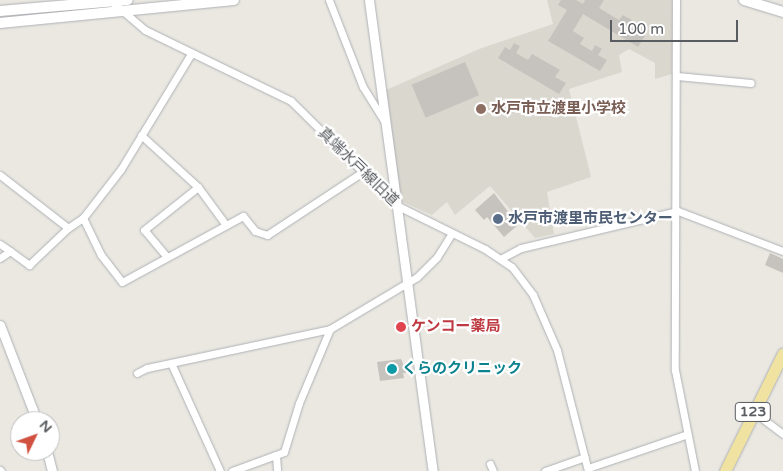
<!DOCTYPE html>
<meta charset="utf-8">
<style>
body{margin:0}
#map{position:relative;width:783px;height:471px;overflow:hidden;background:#eae8e1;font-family:"Varela Round","Noto Sans JP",sans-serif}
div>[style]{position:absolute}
.education>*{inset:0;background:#dad7cf}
.building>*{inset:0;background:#c6c3be;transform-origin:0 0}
.roads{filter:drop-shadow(0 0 1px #aeb1b5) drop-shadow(0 0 1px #aeb1b5)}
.minor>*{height:7px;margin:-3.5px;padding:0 3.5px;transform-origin:3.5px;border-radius:3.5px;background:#fff}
.tertiary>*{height:9px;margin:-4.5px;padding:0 4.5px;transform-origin:4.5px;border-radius:4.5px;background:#fff}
.secondary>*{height:10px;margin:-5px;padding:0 5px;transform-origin:5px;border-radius:5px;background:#fff}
.trunk>*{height:11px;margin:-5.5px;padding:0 5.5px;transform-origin:5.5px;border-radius:5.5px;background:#f0e2a0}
.dots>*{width:14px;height:14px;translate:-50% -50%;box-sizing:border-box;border:2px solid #fff;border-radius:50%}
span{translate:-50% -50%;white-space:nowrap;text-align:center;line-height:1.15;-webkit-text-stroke:4.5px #fff;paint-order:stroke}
.shield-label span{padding:1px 4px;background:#fff;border:1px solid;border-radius:4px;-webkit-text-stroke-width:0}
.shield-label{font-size:14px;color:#595c60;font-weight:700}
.education-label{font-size:15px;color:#785e54;font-weight:700}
.left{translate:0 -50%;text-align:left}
.street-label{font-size:15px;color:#595c60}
.service-label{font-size:15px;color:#4e5e75;font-weight:700}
.health-label{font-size:15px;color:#be3a42;font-weight:700}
.culture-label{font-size:15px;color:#0d838f;font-weight:700}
.north{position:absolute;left:10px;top:411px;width:50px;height:50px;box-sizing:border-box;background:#fff;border:1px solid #bdbebf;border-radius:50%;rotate:48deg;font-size:14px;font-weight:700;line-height:20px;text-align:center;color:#595c60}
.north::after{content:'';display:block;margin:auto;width:18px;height:22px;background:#d15140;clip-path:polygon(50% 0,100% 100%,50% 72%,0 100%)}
.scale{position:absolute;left:610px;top:20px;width:128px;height:22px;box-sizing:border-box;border:2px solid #595c60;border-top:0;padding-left:6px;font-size:15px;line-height:18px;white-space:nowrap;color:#595c60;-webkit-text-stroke:4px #fff;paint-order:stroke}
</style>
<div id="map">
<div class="education">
<i style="clip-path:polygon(547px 0,672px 0,672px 74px,655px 79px,655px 63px,629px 49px,619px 55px,622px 72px,569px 89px,591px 177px,547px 192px,554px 234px,535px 238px,490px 186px,455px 215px,447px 202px,432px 215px,403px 202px,398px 192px,386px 90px,479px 49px,553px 24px)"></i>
</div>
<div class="building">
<i style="clip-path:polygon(561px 0,576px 0,583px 4px,585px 0,604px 0,599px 8px,619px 20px,623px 15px,632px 20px,628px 26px,645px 36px,638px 47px,583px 14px,573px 31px,584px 38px,580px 44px,592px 51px,595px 45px,602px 49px,598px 55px,607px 60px,600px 71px,548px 41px,567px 10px,558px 5px)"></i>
<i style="clip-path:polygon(514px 43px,520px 46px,516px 53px,528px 60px,532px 54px,560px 70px,555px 77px,566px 83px,559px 94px,498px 58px,505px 47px,510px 50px)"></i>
<i style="left:465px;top:62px;width:36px;height:58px;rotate:67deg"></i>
<i style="clip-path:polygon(494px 193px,518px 225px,504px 237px,487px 217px,484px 220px,475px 210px)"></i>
<i style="clip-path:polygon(770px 253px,783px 259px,783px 273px,765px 265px)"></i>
<i style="clip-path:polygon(401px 359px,407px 373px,403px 373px,404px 378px,380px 381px,377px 362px)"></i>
</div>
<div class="roads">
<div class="minor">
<i style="left:110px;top:0;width:46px;rotate:40.6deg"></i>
<i style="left:145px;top:30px;width:162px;rotate:25.9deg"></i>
<i style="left:291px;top:101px;width:148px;rotate:44.7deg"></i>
<i style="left:396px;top:205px;width:99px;rotate:26.3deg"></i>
<i style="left:485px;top:249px;width:32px;rotate:34deg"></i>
<i style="left:512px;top:267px;width:35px;rotate:53deg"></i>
<i style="left:533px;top:295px;width:60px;rotate:66.4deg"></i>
<i style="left:557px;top:350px;width:125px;rotate:75.6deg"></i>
<i style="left:329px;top:0;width:93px;rotate:68.7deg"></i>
<i style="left:363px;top:87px;width:40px;rotate:58deg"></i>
<i style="left:676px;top:0;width:370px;rotate:90.2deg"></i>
<i style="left:675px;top:370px;width:103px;rotate:78.8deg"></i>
<i style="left:677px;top:76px;width:74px;rotate:5.4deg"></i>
<i style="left:141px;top:135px;width:77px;rotate:42.4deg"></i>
<i style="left:198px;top:187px;width:47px;rotate:53.6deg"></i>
<i style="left:0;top:175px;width:86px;rotate:37.9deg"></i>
<i style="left:68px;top:228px;width:18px;rotate:-34deg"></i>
<i style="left:83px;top:218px;width:62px;rotate:-52.2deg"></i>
<i style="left:121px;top:169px;width:135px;rotate:-58.7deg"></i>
<i style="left:83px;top:218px;width:41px;rotate:64.1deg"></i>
<i style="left:101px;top:255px;width:34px;rotate:52deg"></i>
<i style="left:122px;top:282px;width:138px;rotate:-28.6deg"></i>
<i style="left:243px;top:216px;width:19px;rotate:51deg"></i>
<i style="left:255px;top:231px;width:13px;rotate:18deg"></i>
<i style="left:267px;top:235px;width:113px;rotate:-33.4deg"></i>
<i style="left:0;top:244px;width:12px;rotate:35deg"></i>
<i style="left:167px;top:257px;width:35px;rotate:-130deg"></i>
<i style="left:144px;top:230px;width:69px;rotate:-38.5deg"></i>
<i style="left:0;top:258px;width:12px;rotate:-35deg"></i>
<i style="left:10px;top:251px;width:24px;rotate:36deg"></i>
<i style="left:29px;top:265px;width:54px;rotate:-43.5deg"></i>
<i style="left:502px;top:258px;width:21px;rotate:-28deg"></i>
<i style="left:521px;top:248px;width:161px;rotate:-13.3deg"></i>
<i style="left:678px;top:211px;width:112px;rotate:20.9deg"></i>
<i style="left:171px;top:363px;width:119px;rotate:65.6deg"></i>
<i style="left:137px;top:373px;width:11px;rotate:-27deg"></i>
<i style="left:147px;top:368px;width:187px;rotate:-12deg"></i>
<i style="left:330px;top:329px;width:101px;rotate:-30.9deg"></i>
<i style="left:417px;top:277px;width:28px;rotate:-45deg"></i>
<i style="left:437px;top:257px;width:28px;rotate:-58deg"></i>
<i style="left:747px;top:407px;width:45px;rotate:36.9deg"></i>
<i style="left:276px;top:455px;width:16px;rotate:86deg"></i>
<i style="left:490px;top:464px;width:8px;rotate:67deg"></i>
<i style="left:588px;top:468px;width:102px;rotate:-18.8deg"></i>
<i style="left:0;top:470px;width:1px;rotate:45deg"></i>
<i style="left:232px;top:471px;width:55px;rotate:-20.1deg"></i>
<i style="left:284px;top:452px;width:51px;rotate:-73deg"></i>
<i style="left:299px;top:403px;width:80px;rotate:-67.3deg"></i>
<i style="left:545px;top:471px;width:42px;rotate:-19.3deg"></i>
</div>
<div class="tertiary">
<i style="left:369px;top:0;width:475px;rotate:82.3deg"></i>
<i style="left:0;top:325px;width:103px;rotate:68.9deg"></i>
<i style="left:47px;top:451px;width:21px;rotate:76deg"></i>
</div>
<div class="secondary">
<i style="left:744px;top:0;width:41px;rotate:17.1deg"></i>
<i style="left:0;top:11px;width:128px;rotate:-4.9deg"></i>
<i style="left:0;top:23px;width:235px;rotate:-5.6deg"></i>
</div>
<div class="trunk">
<i style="left:725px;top:471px;width:131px;rotate:-63.8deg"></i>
</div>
</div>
<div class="dots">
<i style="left:481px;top:109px;background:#8d6e63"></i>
<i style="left:498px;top:219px;background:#5c6f8a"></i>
<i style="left:401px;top:327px;background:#e0444e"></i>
<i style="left:392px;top:369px;background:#0f9aa8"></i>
</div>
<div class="shield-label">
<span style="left:753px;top:412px">123</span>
</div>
<div class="education-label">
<span class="left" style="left:491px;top:109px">水戸市立渡里小学校</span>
</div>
<div class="street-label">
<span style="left:358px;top:167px;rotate:44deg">真端水戸線旧道</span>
</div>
<div class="service-label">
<span class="left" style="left:508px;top:219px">水戸市渡里市民センター</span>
</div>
<div class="health-label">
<span class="left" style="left:411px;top:327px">ケンコー薬局</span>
</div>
<div class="culture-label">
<span class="left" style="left:402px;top:369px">くらのクリニック</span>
</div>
<div class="north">N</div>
<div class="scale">100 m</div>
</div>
